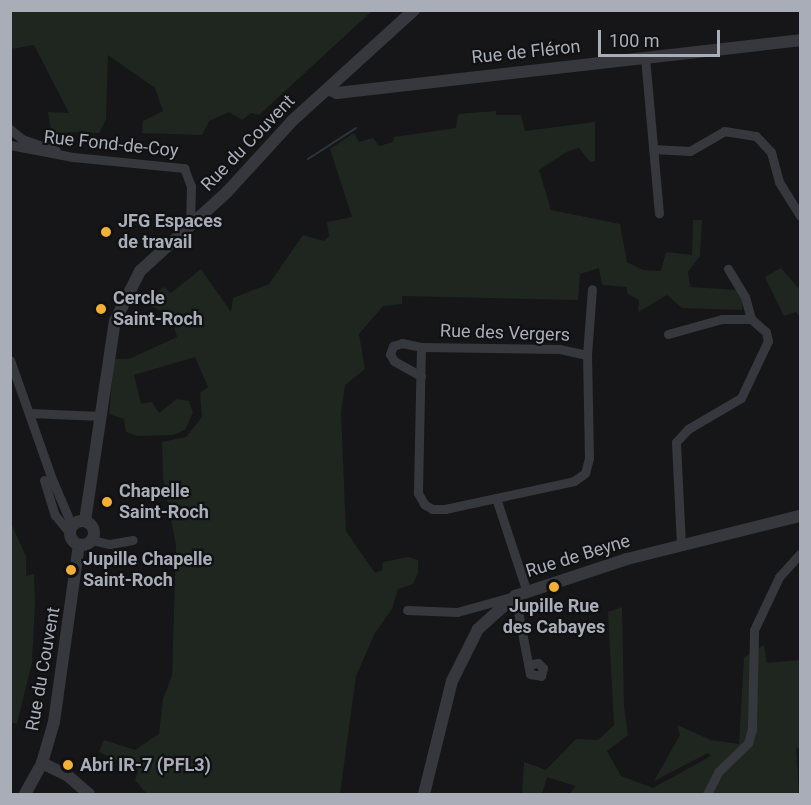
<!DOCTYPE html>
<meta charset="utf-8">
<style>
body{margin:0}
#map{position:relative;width:811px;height:805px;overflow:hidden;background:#161618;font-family:Roboto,sans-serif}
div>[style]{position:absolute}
.green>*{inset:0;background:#1e261f}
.stream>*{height:2px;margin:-1px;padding:0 1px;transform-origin:1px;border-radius:1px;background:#2c353c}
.minor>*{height:9px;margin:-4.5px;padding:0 4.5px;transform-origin:4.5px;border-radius:4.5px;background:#37383d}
.tertiary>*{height:12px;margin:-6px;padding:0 6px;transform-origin:6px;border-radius:6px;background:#37383d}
.tertiary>.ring{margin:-6px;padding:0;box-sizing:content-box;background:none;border:12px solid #37383d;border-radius:50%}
.dots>*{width:16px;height:16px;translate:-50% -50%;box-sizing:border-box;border:3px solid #111113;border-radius:50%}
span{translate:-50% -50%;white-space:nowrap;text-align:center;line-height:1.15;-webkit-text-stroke:4.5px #111113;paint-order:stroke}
.street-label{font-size:18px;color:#a8adb8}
.poi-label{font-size:18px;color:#a8adb8;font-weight:700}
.left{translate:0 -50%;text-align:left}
.frame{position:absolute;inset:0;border:12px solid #a8adb8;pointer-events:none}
.scale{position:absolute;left:598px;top:30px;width:122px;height:27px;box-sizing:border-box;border:3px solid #a8adb8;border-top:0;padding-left:8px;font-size:18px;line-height:21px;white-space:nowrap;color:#a8adb8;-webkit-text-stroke:4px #111113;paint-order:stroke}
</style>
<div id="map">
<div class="green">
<i style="clip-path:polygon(11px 10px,372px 10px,372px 11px,259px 115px,251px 113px,242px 120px,229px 112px,209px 121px,202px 135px,142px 133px,143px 121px,163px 111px,155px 88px,108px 55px,106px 119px,99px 133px,69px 132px,52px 138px,48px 112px,69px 113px,34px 45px,11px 49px)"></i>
<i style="clip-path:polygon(496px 111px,496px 115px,521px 115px,525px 131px,595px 122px,595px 161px,590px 162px,579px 148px,568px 151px,539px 170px,551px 210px,620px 224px,627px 262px,643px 270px,661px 271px,666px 252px,692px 255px,693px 220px,702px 220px,700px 256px,688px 272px,690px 287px,739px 290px,744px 295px,742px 310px,682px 308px,667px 295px,638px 312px,639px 300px,628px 294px,626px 287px,602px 285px,599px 268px,580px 274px,578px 300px,402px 296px,402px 304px,383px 306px,359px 334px,365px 369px,345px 385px,341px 413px,346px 531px,375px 573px,382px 570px,383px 562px,408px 557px,418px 560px,418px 573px,413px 584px,398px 589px,392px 609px,375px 633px,356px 676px,340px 794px,147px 794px,135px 780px,138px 770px,99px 752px,104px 740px,135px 750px,159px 734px,163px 699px,172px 676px,176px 545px,163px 478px,162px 442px,186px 437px,202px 417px,200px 393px,208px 387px,195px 357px,134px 375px,141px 404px,152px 402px,159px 413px,177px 399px,189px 401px,193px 413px,185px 430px,173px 435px,137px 436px,126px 432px,124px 419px,109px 414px,114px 359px,129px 359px,177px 337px,171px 315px,150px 306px,146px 299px,164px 287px,171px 293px,201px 269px,231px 312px,233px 298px,269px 284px,303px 235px,324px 241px,329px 236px,327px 222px,352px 217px,330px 149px,354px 133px,359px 142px,373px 138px,379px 146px,393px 142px,394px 137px,456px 128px,458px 114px)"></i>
<i style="clip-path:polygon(781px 268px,800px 290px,800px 317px,796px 312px,784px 316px,765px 277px)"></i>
<i style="clip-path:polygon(10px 521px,26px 556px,26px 576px,34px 574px,35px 603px,32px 662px,17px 724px,10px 722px)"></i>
<i style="clip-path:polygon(622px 607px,624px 706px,628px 735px,607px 751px,621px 776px,653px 788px,711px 756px,708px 753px,654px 781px,680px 735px,677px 725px,711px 740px,739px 744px,744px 657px,764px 645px,767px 663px,800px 660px,800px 747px,796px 749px,799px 794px,570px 794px,575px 786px,547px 777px,542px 794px,522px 794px,524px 762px,546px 770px,576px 739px,598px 740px,614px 725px,608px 612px)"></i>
</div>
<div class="stream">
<i style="left:308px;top:159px;width:57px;rotate:-32.9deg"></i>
</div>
<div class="minor">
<i style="left:645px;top:57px;width:157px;rotate:84.9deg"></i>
<i style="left:10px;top:129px;width:16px;rotate:40deg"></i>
<i style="left:22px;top:139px;width:36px;rotate:19deg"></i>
<i style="left:10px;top:145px;width:64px;rotate:10.8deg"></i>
<i style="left:73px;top:157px;width:112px;rotate:5.7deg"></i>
<i style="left:184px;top:168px;width:19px;rotate:69deg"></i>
<i style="left:191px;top:186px;width:41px;rotate:91.4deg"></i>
<i style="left:653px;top:149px;width:37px;rotate:3deg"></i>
<i style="left:690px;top:151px;width:39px;rotate:-30deg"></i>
<i style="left:724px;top:131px;width:32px;rotate:9deg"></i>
<i style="left:756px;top:136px;width:22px;rotate:47deg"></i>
<i style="left:771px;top:152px;width:31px;rotate:75deg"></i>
<i style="left:779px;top:182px;width:40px;rotate:58deg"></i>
<i style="left:668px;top:334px;width:56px;rotate:-15.5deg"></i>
<i style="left:722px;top:319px;width:29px"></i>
<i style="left:587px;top:355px;width:29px;rotate:-168deg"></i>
<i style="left:559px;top:349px;width:138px;rotate:-179.2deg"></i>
<i style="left:421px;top:347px;width:146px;rotate:91.2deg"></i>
<i style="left:418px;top:493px;width:13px;rotate:61deg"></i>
<i style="left:424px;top:504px;width:9px;rotate:32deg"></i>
<i style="left:432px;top:509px;width:13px"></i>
<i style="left:445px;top:509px;width:132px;rotate:-12.2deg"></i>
<i style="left:574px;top:481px;width:14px;rotate:-36deg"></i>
<i style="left:585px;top:473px;width:16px;rotate:-75deg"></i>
<i style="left:589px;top:458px;width:103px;rotate:-91.1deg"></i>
<i style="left:587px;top:355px;width:66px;rotate:-85.7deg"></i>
<i style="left:10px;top:360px;width:126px;rotate:70.6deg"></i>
<i style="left:52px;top:479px;width:51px;rotate:66.9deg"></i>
<i style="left:421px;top:376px;width:31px;rotate:-151deg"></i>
<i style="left:394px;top:361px;width:8px;rotate:-120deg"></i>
<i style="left:390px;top:354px;width:9px;rotate:-69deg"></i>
<i style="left:393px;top:346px;width:9px;rotate:-18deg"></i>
<i style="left:402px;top:343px;width:19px;rotate:12deg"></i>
<i style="left:29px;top:413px;width:72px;rotate:2.4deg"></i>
<i style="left:44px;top:480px;width:37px;rotate:73deg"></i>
<i style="left:55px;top:515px;width:22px;rotate:51deg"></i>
<i style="left:496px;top:498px;width:96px;rotate:71.8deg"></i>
<i style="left:92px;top:540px;width:18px;rotate:13deg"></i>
<i style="left:110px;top:544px;width:23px;rotate:-10deg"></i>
<i style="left:681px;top:545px;width:103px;rotate:-92.8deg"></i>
<i style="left:676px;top:442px;width:18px;rotate:-47deg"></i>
<i style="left:688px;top:429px;width:61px;rotate:-30.3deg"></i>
<i style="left:741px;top:398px;width:63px;rotate:-64.7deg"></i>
<i style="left:768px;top:341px;width:9px;rotate:-103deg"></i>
<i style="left:766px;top:332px;width:20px;rotate:-139deg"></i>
<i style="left:751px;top:319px;width:23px;rotate:-105deg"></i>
<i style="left:745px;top:297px;width:33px;rotate:-121deg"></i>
<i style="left:407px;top:610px;width:50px;rotate:2.3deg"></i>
<i style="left:457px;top:612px;width:60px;rotate:-15.4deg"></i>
<i style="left:515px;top:596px;width:79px;rotate:79.1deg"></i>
<i style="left:530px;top:674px;width:11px;rotate:10deg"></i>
<i style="left:541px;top:676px;width:8px;rotate:-76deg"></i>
<i style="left:543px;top:668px;width:7px;rotate:-135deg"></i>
<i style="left:538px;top:663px;width:10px;rotate:169deg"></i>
<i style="left:707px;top:794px;width:25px;rotate:-63deg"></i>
<i style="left:718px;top:772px;width:42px;rotate:-44deg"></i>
<i style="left:748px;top:743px;width:15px;rotate:-74deg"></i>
<i style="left:752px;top:729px;width:99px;rotate:-88.8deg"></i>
<i style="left:754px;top:630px;width:59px;rotate:-64.7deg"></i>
<i style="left:779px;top:577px;width:31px;rotate:-48deg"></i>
</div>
<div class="tertiary">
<i style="left:328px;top:89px;width:10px;rotate:24deg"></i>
<i style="left:337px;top:93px;width:466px;rotate:-6.5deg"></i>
<i style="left:85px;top:521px;width:202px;rotate:-81.5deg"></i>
<i style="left:115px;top:321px;width:56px;rotate:-63.4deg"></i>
<i style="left:140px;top:271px;width:118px;rotate:-42.2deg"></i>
<i style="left:227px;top:192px;width:96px;rotate:-47.5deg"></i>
<i style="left:292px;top:121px;width:165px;rotate:-42.3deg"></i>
<i class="ring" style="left:70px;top:521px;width:12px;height:12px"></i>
<i style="left:42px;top:763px;width:28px;rotate:26deg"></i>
<i style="left:67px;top:775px;width:29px;rotate:41deg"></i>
<i style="left:25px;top:794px;width:35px;rotate:-61deg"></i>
<i style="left:42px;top:763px;width:43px;rotate:-73.7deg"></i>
<i style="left:54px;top:722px;width:179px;rotate:-82deg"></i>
<i style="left:424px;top:794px;width:116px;rotate:-76.1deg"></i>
<i style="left:452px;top:681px;width:58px;rotate:-63.4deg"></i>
<i style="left:478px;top:629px;width:50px;rotate:-41.7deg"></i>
<i style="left:515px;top:596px;width:118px;rotate:-18.3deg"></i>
<i style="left:627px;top:559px;width:178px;rotate:-14deg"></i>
</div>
<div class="dots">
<i style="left:106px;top:232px;background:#f2b134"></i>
<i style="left:101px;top:309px;background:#f2b134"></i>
<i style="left:107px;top:502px;background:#f2b134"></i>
<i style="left:71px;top:570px;background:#f2b134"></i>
<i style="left:554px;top:587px;background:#f2b134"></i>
<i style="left:68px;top:765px;background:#f2b134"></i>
</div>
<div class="street-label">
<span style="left:526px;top:52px;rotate:-6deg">Rue de Fléron</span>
<span style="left:248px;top:143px;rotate:-46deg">Rue du Couvent</span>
<span style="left:111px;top:144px;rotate:6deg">Rue Fond-de-Coy</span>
<span style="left:505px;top:333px;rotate:2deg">Rue des Vergers</span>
<span style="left:578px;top:556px;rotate:-17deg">Rue de Beyne</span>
<span style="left:43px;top:669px;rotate:-80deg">Rue du Couvent</span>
</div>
<div class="poi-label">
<span class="left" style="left:118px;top:232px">JFG Espaces<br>de travail</span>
<span class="left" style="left:113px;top:309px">Cercle<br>Saint-Roch</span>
<span class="left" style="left:119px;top:502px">Chapelle<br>Saint-Roch</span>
<span class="left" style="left:83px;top:570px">Jupille Chapelle<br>Saint-Roch</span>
<span style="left:554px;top:617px">Jupille Rue<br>des Cabayes</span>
<span class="left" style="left:80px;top:765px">Abri IR-7 (PFL3)</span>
</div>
<div class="frame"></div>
<div class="scale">100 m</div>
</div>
